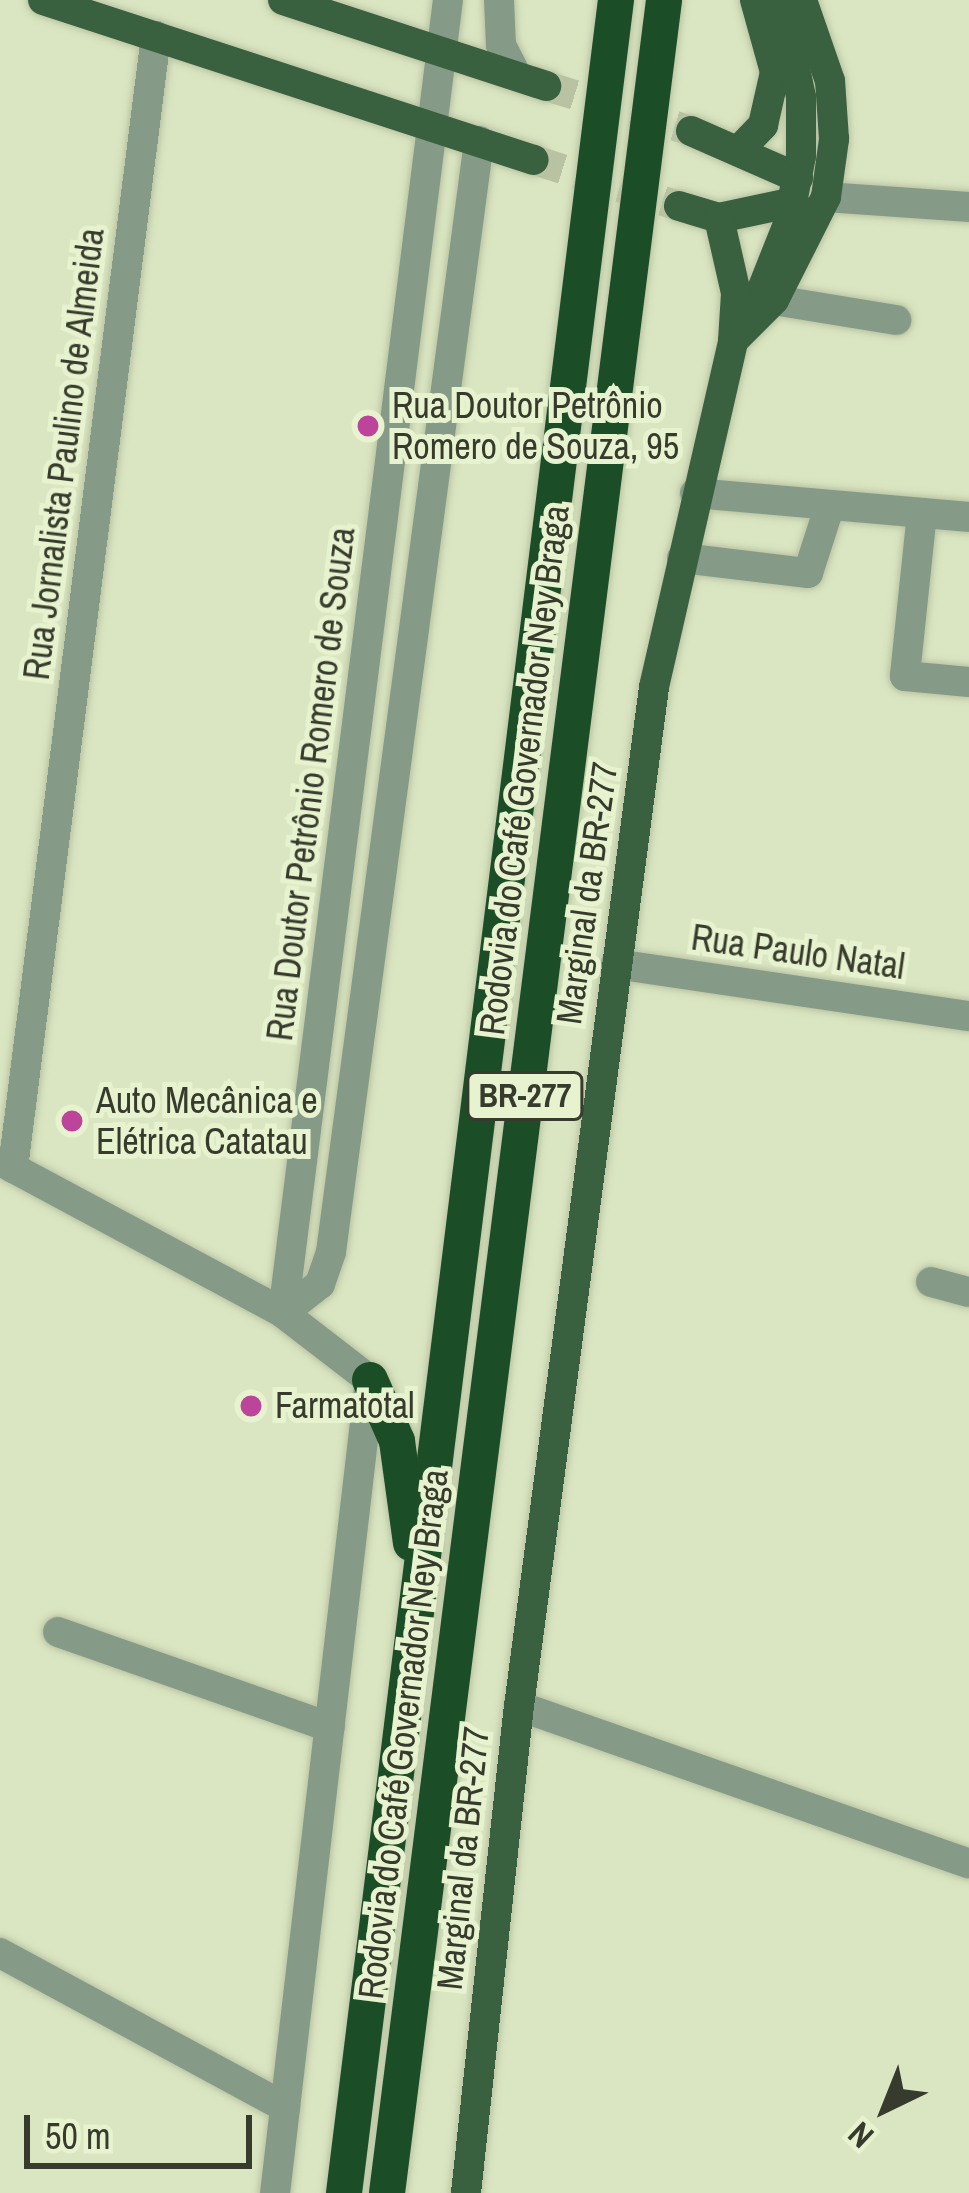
<!DOCTYPE html>
<meta charset="utf-8">
<style>
body{margin:0}
#map{position:relative;width:969px;height:2193px;overflow:hidden;background:#dae5c1;font-family:"Archivo Narrow",sans-serif}
div>[style]{position:absolute}
.major-tunnel>*{height:30px;margin-top:-15px;transform-origin:0;background:repeating-linear-gradient(90deg,#b9c3a3 0 30px,transparent 0 45px)}
.roads{filter:drop-shadow(0 0 3px #b9c3a3) drop-shadow(0 0 3px #b9c3a3)}
.minor>*{height:30px;margin:-15px;padding:0 15px;transform-origin:15px;border-radius:15px;background:#859b88}
.major>*{height:30px;margin:-15px;padding:0 15px;transform-origin:15px;border-radius:15px;background:#396140}
.highway>*{height:36px;margin:-18px;padding:0 18px;transform-origin:18px;border-radius:18px;background:#1b4d27}
.dots>*{width:33px;height:33px;translate:-50% -50%;box-sizing:border-box;border:6px solid #e7f2ce;border-radius:50%}
span{translate:-50% -50%;white-space:nowrap;text-align:center;line-height:1.15;-webkit-text-stroke:10px #e7f2ce;paint-order:stroke}
.shield-label span{padding:3px 9px;background:#e7f2ce;border:3px solid;border-radius:9px;-webkit-text-stroke-width:0}
.shield-label{font-size:33px;color:#373b2d;font-weight:700}
.poi-label{font-size:36px;color:#373b2d}
.left{translate:0 -50%;text-align:left}
.street-label{font-size:36px;color:#373b2d}
.north{position:absolute;left:825px;top:2049px;width:120px;height:120px;-webkit-text-stroke:9px #e7f2ce;paint-order:stroke;rotate:223deg;font-size:33px;font-weight:700;line-height:48px;text-align:center;color:#373b2d}
.north::after{content:'';display:block;margin:auto;width:42px;height:54px;background:#373b2d;clip-path:polygon(50% 0,100% 100%,50% 72%,0 100%)}
.scale{position:absolute;left:24px;top:2115px;width:228px;height:54px;box-sizing:border-box;border:6px solid #373b2d;border-top:0;padding-left:15px;font-size:36px;line-height:42px;white-space:nowrap;color:#373b2d;-webkit-text-stroke:9px #e7f2ce;paint-order:stroke}
</style>
<div id="map">
<div class="major-tunnel">
<i style="left:546px;top:86px;width:152px;rotate:17.2deg"></i>
<i style="left:534px;top:160px;width:152px;rotate:17.6deg"></i>
</div>
<div class="roads">
<div class="minor">
<i style="left:499px;top:0;width:45px;rotate:87.5deg"></i>
<i style="left:501px;top:45px;width:34px;rotate:63deg"></i>
<i style="left:826px;top:197px;width:143px;rotate:4deg"></i>
<i style="left:774px;top:300px;width:124px;rotate:9.3deg"></i>
<i style="left:695px;top:493px;width:275px;rotate:5deg"></i>
<i style="left:922px;top:513px;width:164px;rotate:96deg"></i>
<i style="left:905px;top:676px;width:64px;rotate:5.4deg"></i>
<i style="left:682px;top:558px;width:127px;rotate:6.8deg"></i>
<i style="left:808px;top:573px;width:71px;rotate:-72.1deg"></i>
<i style="left:616px;top:964px;width:357px;rotate:8.4deg"></i>
<i style="left:0;top:1161px;width:321px;rotate:28.2deg"></i>
<i style="left:283px;top:1313px;width:110px;rotate:37.6deg"></i>
<i style="left:370px;top:1380px;width:819px;rotate:96.66deg"></i>
<i style="left:13px;top:1168px;width:1141px;rotate:-82.8deg"></i>
<i style="left:931px;top:1282px;width:39px;rotate:15deg"></i>
<i style="left:283px;top:1313px;width:1323px;rotate:-82.84deg"></i>
<i style="left:283px;top:1313px;width:47px;rotate:-38.1deg"></i>
<i style="left:320px;top:1284px;width:34px;rotate:-71deg"></i>
<i style="left:331px;top:1252px;width:1121px;rotate:-82.41deg"></i>
<i style="left:58px;top:1632px;width:288px;rotate:19.3deg"></i>
<i style="left:519px;top:1706px;width:477px;rotate:19.3deg"></i>
<i style="left:0;top:1953px;width:324px;rotate:28.4deg"></i>
</div>
<div class="major">
<i style="left:43px;top:0;width:516px;rotate:18.05deg"></i>
<i style="left:283px;top:0;width:277px;rotate:18.1deg"></i>
<i style="left:691px;top:131px;width:117px;rotate:23.7deg"></i>
<i style="left:741px;top:148px;width:32px;rotate:-46deg"></i>
<i style="left:763px;top:125px;width:54px;rotate:-77.2deg"></i>
<i style="left:775px;top:72px;width:75px;rotate:-105.5deg"></i>
<i style="left:679px;top:206px;width:42px;rotate:16.7deg"></i>
<i style="left:719px;top:218px;width:77px;rotate:-12deg"></i>
<i style="left:759px;top:297px;width:79px;rotate:-68.3deg"></i>
<i style="left:788px;top:224px;width:69px;rotate:-79.2deg"></i>
<i style="left:801px;top:156px;width:59px;rotate:-90deg"></i>
<i style="left:801px;top:97px;width:99px;rotate:-101.7deg"></i>
<i style="left:733px;top:341px;width:58px;rotate:-45deg"></i>
<i style="left:774px;top:300px;width:115px;rotate:-63.2deg"></i>
<i style="left:826px;top:197px;width:59px;rotate:-82.1deg"></i>
<i style="left:834px;top:139px;width:58px;rotate:-93.9deg"></i>
<i style="left:830px;top:81px;width:86px;rotate:-109.1deg"></i>
<i style="left:466px;top:2193px;width:490px;rotate:-83.8deg"></i>
<i style="left:519px;top:1706px;width:1028px;rotate:-82.45deg"></i>
<i style="left:654px;top:687px;width:355px;rotate:-77.1deg"></i>
<i style="left:733px;top:341px;width:48px;rotate:-86.4deg"></i>
<i style="left:736px;top:293px;width:77px;rotate:-102.8deg"></i>
</div>
<div class="highway">
<i style="left:370px;top:1380px;width:67px;rotate:66.1deg"></i>
<i style="left:397px;top:1441px;width:103px;rotate:82.2deg"></i>
<i style="left:344px;top:2193px;width:2210px;rotate:-82.93deg"></i>
<i style="left:387px;top:2193px;width:2210px;rotate:-82.8deg"></i>
</div>
</div>
<div class="dots">
<i style="left:368px;top:426px;background:#bc459b"></i>
<i style="left:72px;top:1121px;background:#bc459b"></i>
<i style="left:251px;top:1406px;background:#bc459b"></i>
</div>
<div class="shield-label">
<span style="left:525px;top:1096px">BR-277</span>
</div>
<div class="poi-label">
<span class="left" style="left:392px;top:426px">Rua Doutor Petrônio<br>Romero de Souza, 95</span>
<span class="left" style="left:96px;top:1121px">Auto Mecânica e<br>Elétrica Catatau</span>
<span class="left" style="left:275px;top:1406px">Farmatotal</span>
</div>
<div class="street-label">
<span style="left:64px;top:454px;rotate:-83deg">Rua Jornalista Paulino de Almeida</span>
<span style="left:524px;top:770px;rotate:-83deg">Rodovia do Café Governador Ney Braga</span>
<span style="left:311px;top:784px;rotate:-83deg">Rua Doutor Petrônio Romero de Souza</span>
<span style="left:587px;top:893px;rotate:-82deg">Marginal da BR-277</span>
<span style="left:798px;top:952px;rotate:8deg">Rua Paulo Natal</span>
<span style="left:403px;top:1734px;rotate:-83deg">Rodovia do Café Governador Ney Braga</span>
<span style="left:463px;top:1858px;rotate:-84deg">Marginal da BR-277</span>
</div>
<div class="north">N</div>
<div class="scale">50 m</div>
</div>
